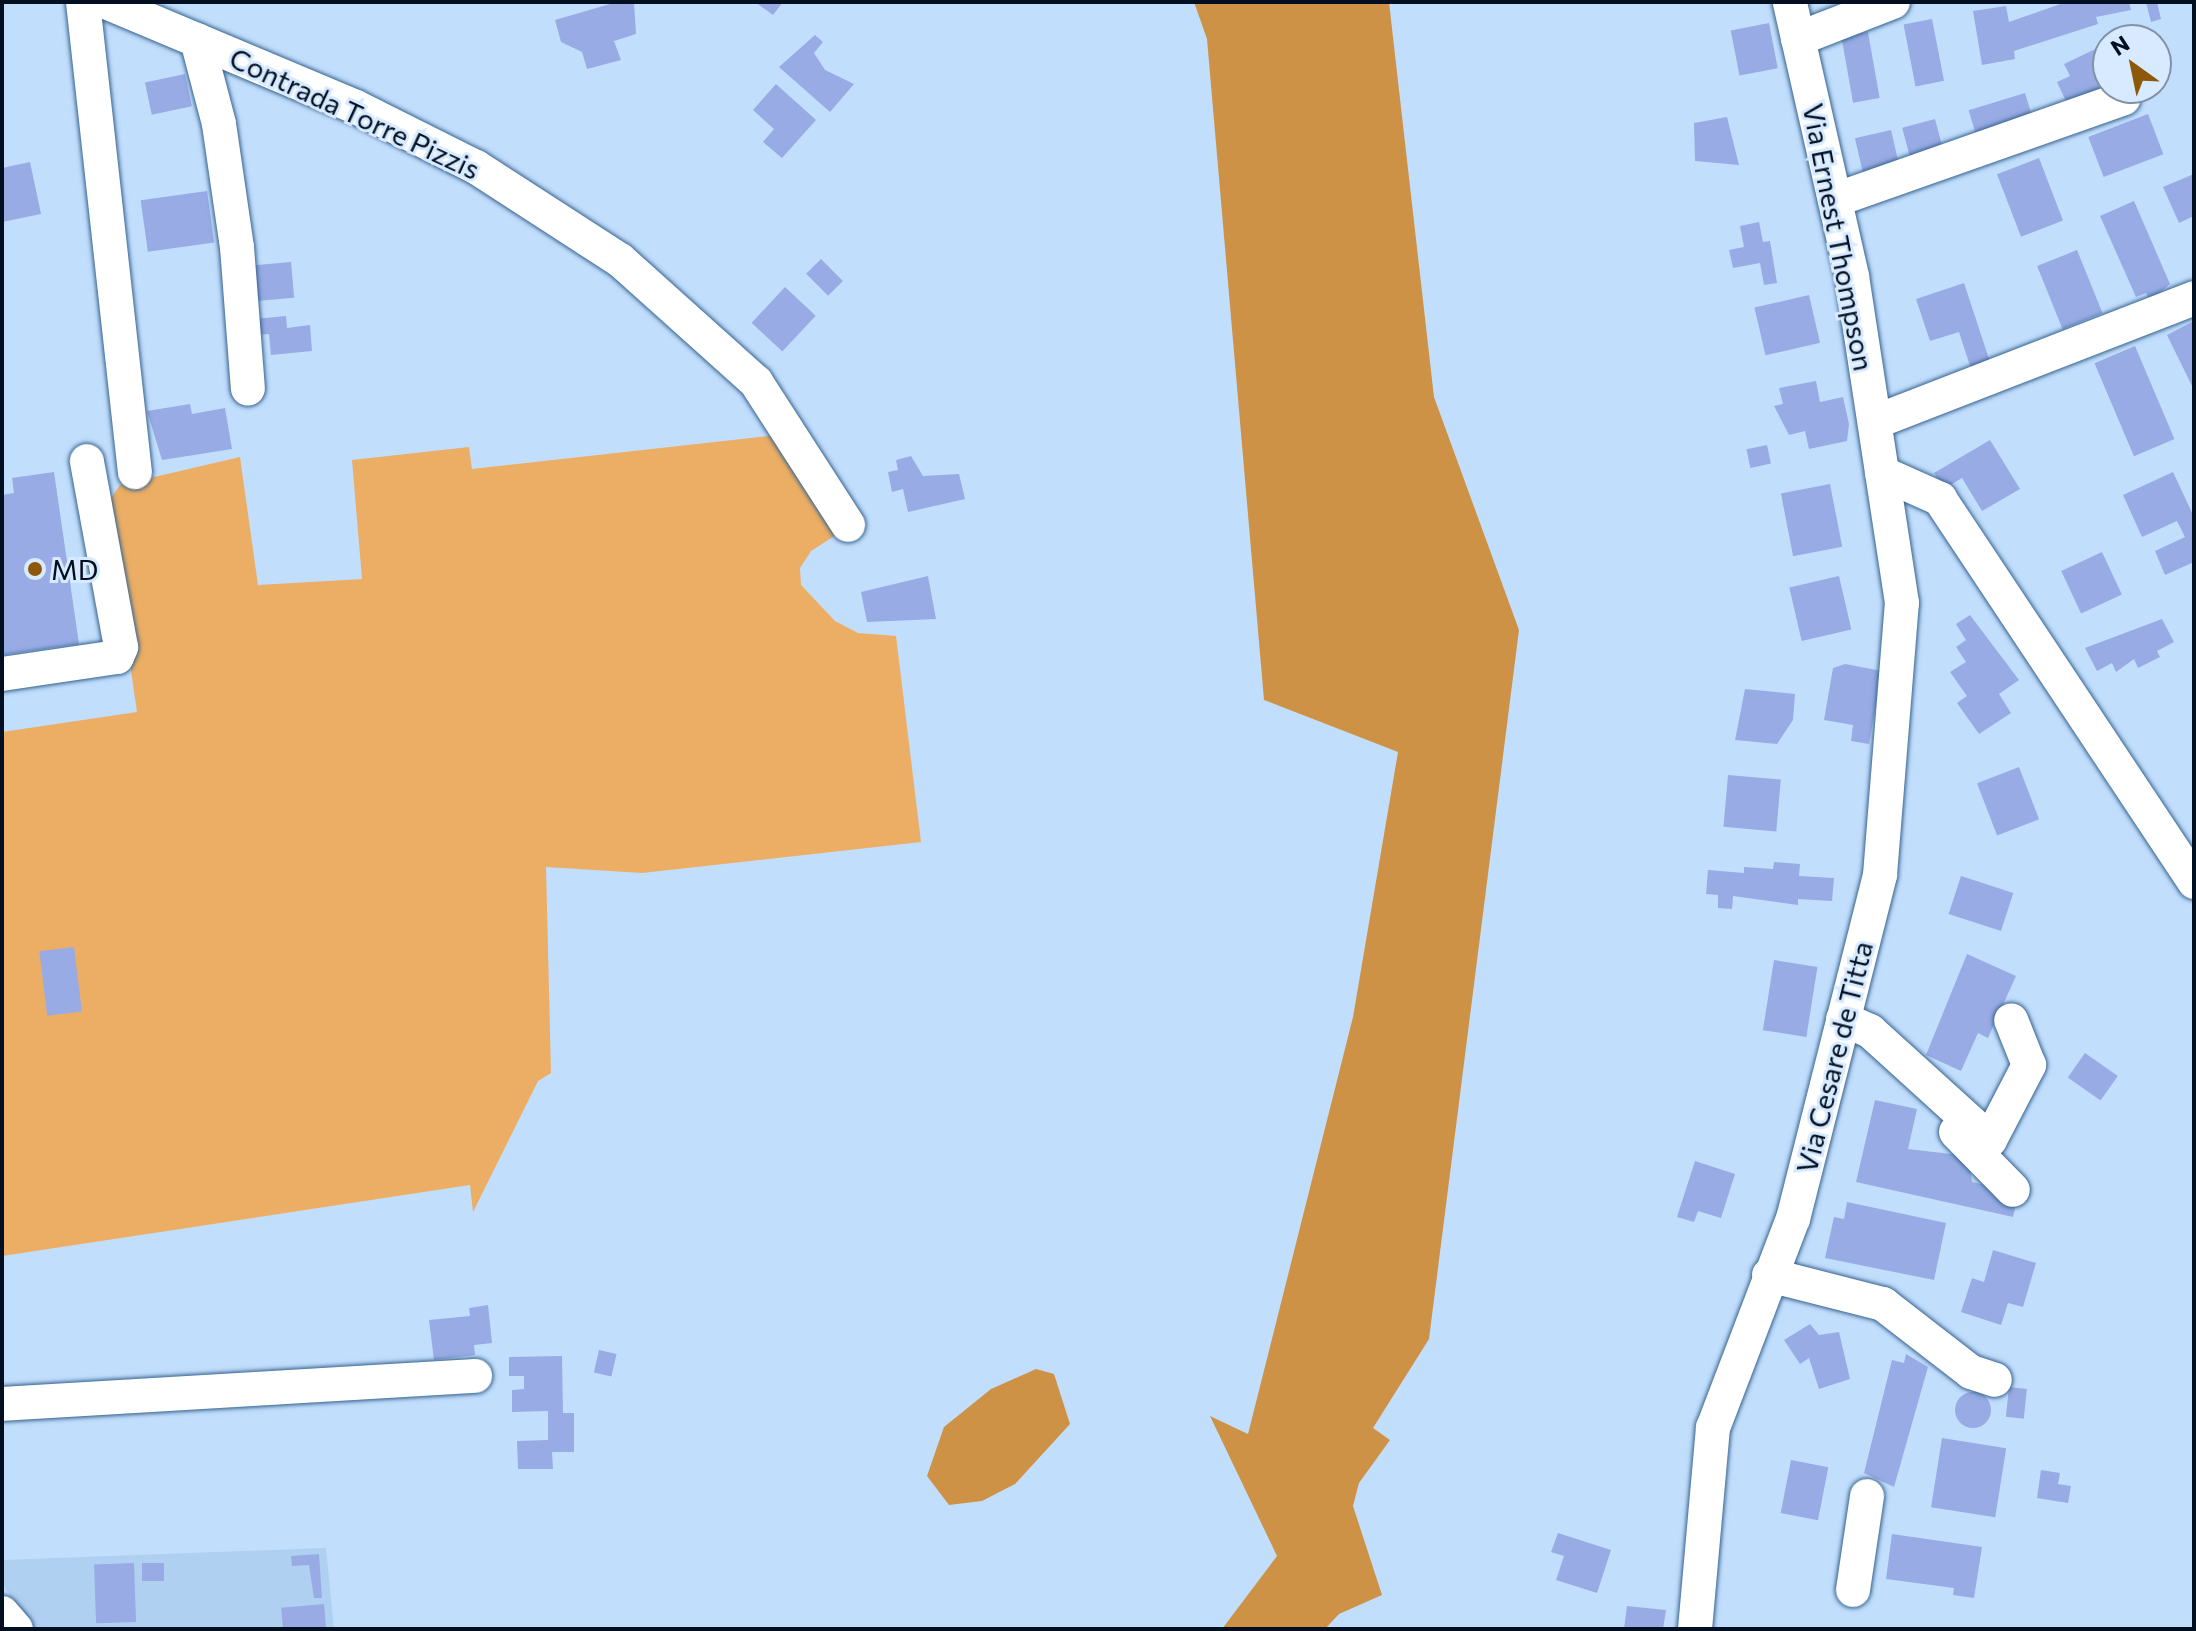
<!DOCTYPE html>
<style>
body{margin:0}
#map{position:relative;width:2196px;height:1631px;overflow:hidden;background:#c2defd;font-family:Commissioner,sans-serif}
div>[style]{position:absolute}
.built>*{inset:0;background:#b0d0f1}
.green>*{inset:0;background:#ecae64}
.forest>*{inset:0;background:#ce9247}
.building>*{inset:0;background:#98abe5;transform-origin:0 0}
.round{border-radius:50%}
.roads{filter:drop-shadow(0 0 2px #36638f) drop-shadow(0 0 2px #36638f)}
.minor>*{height:34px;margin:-17px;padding:0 17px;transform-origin:17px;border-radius:17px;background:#fff}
.dots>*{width:22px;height:22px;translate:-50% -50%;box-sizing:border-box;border:4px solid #d7eaff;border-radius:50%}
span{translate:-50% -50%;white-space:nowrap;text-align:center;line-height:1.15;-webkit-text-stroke:6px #d7eaff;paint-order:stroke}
.street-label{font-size:28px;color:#010f20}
.poi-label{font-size:28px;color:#010f20}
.left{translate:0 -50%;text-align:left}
.frame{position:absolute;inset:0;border:4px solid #010f20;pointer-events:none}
.north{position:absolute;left:2092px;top:24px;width:80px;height:80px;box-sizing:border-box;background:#d7eaff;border:2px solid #8192a6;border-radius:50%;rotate:327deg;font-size:22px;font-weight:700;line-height:32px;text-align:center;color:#010f20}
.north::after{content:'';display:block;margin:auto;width:28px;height:36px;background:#8d5908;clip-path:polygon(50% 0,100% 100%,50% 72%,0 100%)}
</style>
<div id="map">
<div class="built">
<i style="clip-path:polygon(326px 1548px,334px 1629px,34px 1629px,2px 1584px,2px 1560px)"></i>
</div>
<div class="green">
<i style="clip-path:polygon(786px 434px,839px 533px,811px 551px,800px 568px,801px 585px,835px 621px,858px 633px,896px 636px,921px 842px,642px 873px,546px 867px,551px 1073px,538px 1081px,473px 1212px,470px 1185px,2px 1256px,2px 732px,137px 712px,107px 504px,120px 485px,240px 457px,258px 585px,362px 579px,352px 460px,469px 447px,472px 469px)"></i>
</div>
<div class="forest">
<i style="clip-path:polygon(1194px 2px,1389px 2px,1434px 397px,1519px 630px,1429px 1339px,1373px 1428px,1390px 1440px,1359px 1483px,1353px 1506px,1382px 1595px,1339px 1614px,1325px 1629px,1222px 1629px,1277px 1556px,1210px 1416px,1248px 1434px,1353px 1017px,1398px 752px,1264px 700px,1207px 39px)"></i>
<i style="clip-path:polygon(1036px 1369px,1054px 1374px,1070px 1424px,1015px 1484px,982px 1501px,949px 1505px,927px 1476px,944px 1427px,991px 1389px)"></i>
</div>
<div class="building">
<i style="clip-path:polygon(617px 2px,634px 2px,636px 34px,614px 41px,621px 60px,587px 69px,582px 52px,561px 42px,555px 20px)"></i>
<i style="clip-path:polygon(755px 2px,783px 2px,773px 15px)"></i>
<i style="clip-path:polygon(2066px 2px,2129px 2px,2131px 10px,2096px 17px,2098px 24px,2014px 51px,2015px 59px,1982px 65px,1973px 11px,2006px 6px,2009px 22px)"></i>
<i style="clip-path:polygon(2146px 2px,2157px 2px,2161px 19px,2151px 22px)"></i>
<i style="left:1932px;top:19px;width:63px;height:29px;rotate:79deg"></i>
<i style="left:1769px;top:23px;width:46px;height:39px;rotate:79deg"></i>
<i style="left:1868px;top:32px;width:67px;height:27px;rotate:80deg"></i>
<i style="clip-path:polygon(815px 35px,823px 42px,814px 53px,825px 70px,854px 84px,830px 112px,779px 67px)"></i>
<i style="clip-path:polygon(2108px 43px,2108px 88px,2070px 110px,2057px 82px,2070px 76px,2064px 64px)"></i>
<i style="left:185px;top:74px;width:33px;height:41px;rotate:78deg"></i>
<i style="clip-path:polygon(776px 84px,816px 120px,782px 158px,763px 142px,774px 129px,753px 110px)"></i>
<i style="left:2025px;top:93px;width:28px;height:59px;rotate:73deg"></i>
<i style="left:2148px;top:114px;width:43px;height:64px;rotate:69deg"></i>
<i style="clip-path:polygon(1727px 117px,1739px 165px,1695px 161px,1694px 123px)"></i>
<i style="left:1935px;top:119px;width:38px;height:34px;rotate:75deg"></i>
<i style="left:1891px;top:130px;width:39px;height:37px;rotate:77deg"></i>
<i style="left:2039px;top:158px;width:67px;height:45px;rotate:69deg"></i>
<i style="clip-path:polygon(30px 162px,41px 214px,2px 222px,2px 168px)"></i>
<i style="clip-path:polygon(2194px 174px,2194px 216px,2179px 223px,2163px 187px)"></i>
<i style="left:207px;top:191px;width:52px;height:67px;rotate:82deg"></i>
<i style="clip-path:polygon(2134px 201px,2170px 284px,2150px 301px,2146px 293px,2136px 297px,2100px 216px)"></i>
<i style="clip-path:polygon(1759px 222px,1763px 242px,1770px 241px,1777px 283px,1764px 285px,1760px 263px,1733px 268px,1729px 250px,1744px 247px,1740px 226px)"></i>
<i style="left:2077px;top:250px;width:68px;height:43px;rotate:68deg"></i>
<i style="left:821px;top:259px;width:31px;height:21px;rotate:45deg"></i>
<i style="left:291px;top:262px;width:36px;height:37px;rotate:85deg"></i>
<i style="clip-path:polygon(1964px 283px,1991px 365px,1972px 372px,1959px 332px,1930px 341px,1916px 299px)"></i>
<i style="left:785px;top:287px;width:42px;height:49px;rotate:43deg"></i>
<i style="left:1809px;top:295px;width:49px;height:56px;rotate:77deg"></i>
<i style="clip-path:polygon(286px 316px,287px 328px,310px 325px,312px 351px,271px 355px,269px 334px,254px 335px,253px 319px)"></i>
<i style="clip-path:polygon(2194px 321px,2194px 390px,2167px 335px)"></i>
<i style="left:2135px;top:346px;width:101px;height:44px;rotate:67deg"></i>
<i style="clip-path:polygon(1816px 381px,1820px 402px,1843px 397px,1849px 424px,1847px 441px,1809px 449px,1805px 431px,1789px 435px,1774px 406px,1783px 404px,1779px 388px)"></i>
<i style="clip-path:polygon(190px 404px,192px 414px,225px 408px,232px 449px,162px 460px,147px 411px)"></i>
<i style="clip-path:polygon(1990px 440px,2020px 489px,1982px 511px,1962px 478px,1944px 489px,1934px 473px)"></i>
<i style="left:1767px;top:445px;width:19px;height:21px;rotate:78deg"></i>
<i style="clip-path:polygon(911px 456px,923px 476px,959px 474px,965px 499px,908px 512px,903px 489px,892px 492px,888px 472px,898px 470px,896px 460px)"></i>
<i style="clip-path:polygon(54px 472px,79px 644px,2px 655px,2px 495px,14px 493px,12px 478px)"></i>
<i style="clip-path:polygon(2173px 472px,2194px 517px,2194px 562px,2165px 575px,2155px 551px,2185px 537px,2177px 521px,2142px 537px,2123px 495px)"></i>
<i style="left:1830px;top:484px;width:64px;height:50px;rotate:79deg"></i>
<i style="left:2102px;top:552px;width:47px;height:45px;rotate:65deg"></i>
<i style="clip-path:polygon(928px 576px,936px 619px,867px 622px,861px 592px)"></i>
<i style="left:1839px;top:576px;width:55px;height:51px;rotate:77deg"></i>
<i style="clip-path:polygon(1970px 615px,2019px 680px,1999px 694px,2011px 713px,1979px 734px,1957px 703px,1967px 696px,1950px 672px,1966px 662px,1956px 647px,1966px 640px,1956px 624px)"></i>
<i style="clip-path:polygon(2162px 619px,2174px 642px,2157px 651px,2160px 657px,2138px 668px,2134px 659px,2116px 672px,2112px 663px,2097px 671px,2085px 648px)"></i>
<i style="clip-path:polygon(1845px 664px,1882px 671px,1869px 744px,1851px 741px,1853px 725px,1824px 720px,1833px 668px)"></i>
<i style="clip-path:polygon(1745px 689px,1795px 694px,1793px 720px,1777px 744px,1735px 740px)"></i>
<i style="left:2019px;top:767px;width:56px;height:45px;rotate:69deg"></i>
<i style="left:1728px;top:775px;width:53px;height:52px;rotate:5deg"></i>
<i style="clip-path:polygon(1774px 862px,1800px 864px,1799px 876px,1834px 878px,1832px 901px,1798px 899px,1798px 905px,1733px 896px,1732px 909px,1718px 908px,1718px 895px,1706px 894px,1708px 870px,1744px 873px,1744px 867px,1773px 869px)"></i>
<i style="left:1961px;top:876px;width:55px;height:40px;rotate:18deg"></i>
<i style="left:74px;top:947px;width:65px;height:35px;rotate:83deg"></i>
<i style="clip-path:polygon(1967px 954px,2016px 976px,1988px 1038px,1978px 1033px,1961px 1071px,1926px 1055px)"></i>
<i style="left:1774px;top:960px;width:44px;height:71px;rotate:9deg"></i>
<i style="left:2085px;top:1053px;width:40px;height:30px;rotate:35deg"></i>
<i style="clip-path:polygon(1875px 1100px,1917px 1109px,1908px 1149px,1968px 1156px,1972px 1182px,2001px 1188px,1999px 1200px,2016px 1204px,2013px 1217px,1856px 1182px)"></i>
<i style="clip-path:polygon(1695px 1161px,1735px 1174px,1721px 1218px,1698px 1211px,1694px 1222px,1677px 1217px)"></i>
<i style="clip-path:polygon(1847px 1202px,1946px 1223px,1934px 1280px,1825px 1258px,1834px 1217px,1844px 1219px)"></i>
<i style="clip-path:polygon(1993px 1250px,2036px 1263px,2023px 1307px,2008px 1303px,2001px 1325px,1961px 1312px,1972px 1278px,1984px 1282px)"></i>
<i style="clip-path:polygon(488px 1305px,492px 1343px,474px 1345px,475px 1355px,434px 1360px,429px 1320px,470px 1316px,469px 1308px)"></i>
<i style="clip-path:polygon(1810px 1324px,1819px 1335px,1839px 1332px,1850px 1379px,1819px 1389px,1809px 1358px,1800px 1364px,1784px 1340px)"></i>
<i style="left:599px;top:1350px;width:18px;height:23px;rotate:13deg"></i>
<i style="clip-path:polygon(1906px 1354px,1928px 1367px,1894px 1487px,1864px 1473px,1892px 1360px,1904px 1363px)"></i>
<i style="clip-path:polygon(562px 1356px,563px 1413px,574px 1413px,574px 1452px,552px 1452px,553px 1469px,518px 1469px,517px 1441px,548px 1440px,548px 1411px,512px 1412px,512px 1390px,524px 1389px,524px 1376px,509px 1376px,509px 1357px)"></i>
<i style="left:2009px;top:1387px;width:18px;height:30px;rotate:6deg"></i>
<i class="round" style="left:1955px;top:1392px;width:36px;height:36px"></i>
<i style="left:1942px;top:1438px;width:65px;height:70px;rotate:9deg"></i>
<i style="left:1791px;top:1460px;width:38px;height:54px;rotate:11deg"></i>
<i style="clip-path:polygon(2041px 1470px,2060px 1473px,2058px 1484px,2071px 1486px,2068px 1503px,2037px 1498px)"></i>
<i style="clip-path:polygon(1558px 1533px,1611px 1550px,1597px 1593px,1556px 1580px,1564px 1556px,1551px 1552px)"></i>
<i style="clip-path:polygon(1892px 1534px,1982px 1547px,1974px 1598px,1953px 1595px,1954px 1588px,1886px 1579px)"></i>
<i style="clip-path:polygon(319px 1554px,322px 1598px,314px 1598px,309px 1565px,292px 1566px,291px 1556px)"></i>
<i style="left:134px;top:1563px;width:59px;height:40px;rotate:88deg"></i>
<i style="left:142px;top:1563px;width:22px;height:18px"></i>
<i style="left:324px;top:1604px;width:25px;height:43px;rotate:85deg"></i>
<i style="clip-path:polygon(1627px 1606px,1666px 1610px,1663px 1629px,1624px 1629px)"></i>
</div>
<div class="roads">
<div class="minor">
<i style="left:83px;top:2px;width:473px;rotate:83.7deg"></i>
<i style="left:106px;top:2px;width:271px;rotate:22.8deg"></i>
<i style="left:356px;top:107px;width:134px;rotate:26.6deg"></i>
<i style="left:476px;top:167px;width:171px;rotate:32.9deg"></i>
<i style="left:620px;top:260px;width:183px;rotate:41.9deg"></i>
<i style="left:756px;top:382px;width:170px;rotate:57.2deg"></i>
<i style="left:1798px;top:39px;width:102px;rotate:-21.3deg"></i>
<i style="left:197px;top:40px;width:87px;rotate:75.3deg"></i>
<i style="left:219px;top:124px;width:124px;rotate:81.7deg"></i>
<i style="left:237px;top:247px;width:142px;rotate:85.6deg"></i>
<i style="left:1835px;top:200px;width:306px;rotate:-19.4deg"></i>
<i style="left:1875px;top:422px;width:342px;rotate:-21.2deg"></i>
<i style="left:1882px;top:473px;width:64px;rotate:24.1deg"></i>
<i style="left:1940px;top:499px;width:460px;rotate:56.4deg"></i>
<i style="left:2px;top:674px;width:116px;rotate:-8.4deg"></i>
<i style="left:117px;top:657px;width:11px;rotate:-68deg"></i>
<i style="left:121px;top:647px;width:189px;rotate:-100.4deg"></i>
<i style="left:1843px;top:1019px;width:30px;rotate:24deg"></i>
<i style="left:1870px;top:1031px;width:162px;rotate:42.2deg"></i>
<i style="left:1990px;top:1140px;width:85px;rotate:-62.5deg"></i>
<i style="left:2029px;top:1065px;width:48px;rotate:-111.8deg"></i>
<i style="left:1956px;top:1132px;width:81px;rotate:45.5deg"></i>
<i style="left:1769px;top:1275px;width:118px;rotate:14.3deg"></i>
<i style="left:1883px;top:1304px;width:111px;rotate:37.7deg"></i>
<i style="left:1971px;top:1372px;width:25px;rotate:18deg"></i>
<i style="left:2px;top:1404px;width:474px;rotate:-3.4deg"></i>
<i style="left:1853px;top:1590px;width:95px;rotate:-81.5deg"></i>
<i style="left:2px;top:1613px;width:21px;rotate:49deg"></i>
<i style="left:1695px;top:1629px;width:202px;rotate:-84.9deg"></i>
<i style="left:1713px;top:1428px;width:224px;rotate:-69.1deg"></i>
<i style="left:1793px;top:1219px;width:355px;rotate:-75.8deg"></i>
<i style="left:1880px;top:875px;width:273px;rotate:-85.4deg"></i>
<i style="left:1902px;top:603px;width:331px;rotate:-98.7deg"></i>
<i style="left:1852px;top:276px;width:281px;rotate:-102.8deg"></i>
</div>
</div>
<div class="dots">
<i style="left:35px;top:569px;background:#8d5908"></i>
</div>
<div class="street-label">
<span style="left:355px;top:113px;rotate:25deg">Contrada Torre Pizzis</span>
<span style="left:1839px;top:237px;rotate:79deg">Via Ernest Thompson</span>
<span style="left:1834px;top:1057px;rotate:-76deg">Via Cesare de Titta</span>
</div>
<div class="poi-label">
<span class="left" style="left:51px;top:569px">MD</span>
</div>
<div class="frame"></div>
<div class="north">N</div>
</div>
